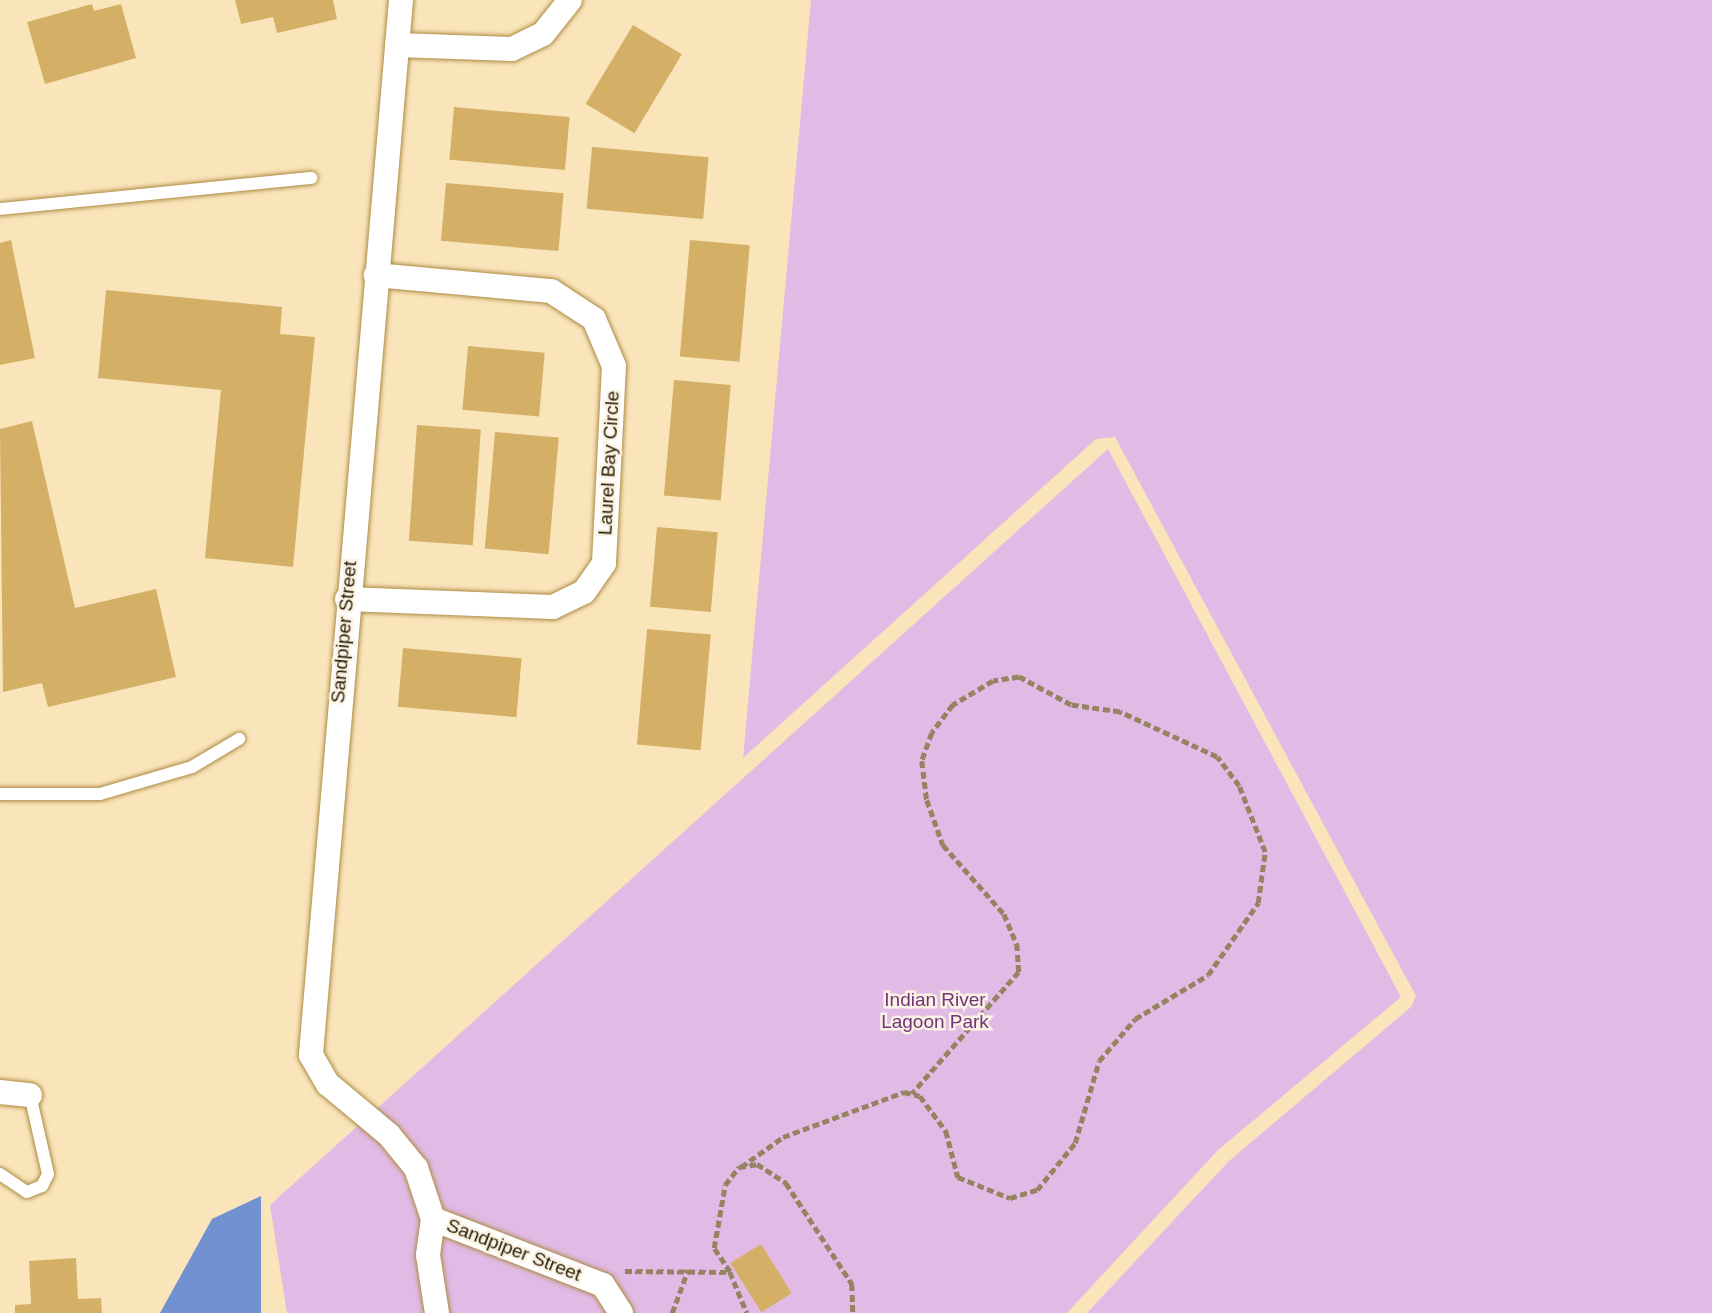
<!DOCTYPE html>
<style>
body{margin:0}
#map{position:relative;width:1712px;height:1313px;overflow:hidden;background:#fae4ba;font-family:Helvetica,sans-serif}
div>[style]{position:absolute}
.green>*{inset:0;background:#e1bae5}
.water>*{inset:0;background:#7191d0}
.building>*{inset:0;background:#d4b067;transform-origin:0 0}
.path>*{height:4.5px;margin-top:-2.25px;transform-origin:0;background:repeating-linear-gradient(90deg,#968361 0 7px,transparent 0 10.5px)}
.roads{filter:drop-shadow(0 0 2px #ad8b43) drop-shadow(0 0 2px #ad8b43)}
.service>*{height:12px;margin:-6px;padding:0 6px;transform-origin:6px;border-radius:6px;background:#fff}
.minor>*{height:24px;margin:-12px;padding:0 12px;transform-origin:12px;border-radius:12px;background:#fff}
span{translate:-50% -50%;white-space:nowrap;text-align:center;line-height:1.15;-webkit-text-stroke:5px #faf3e5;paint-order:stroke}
.street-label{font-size:19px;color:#281a00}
.park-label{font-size:19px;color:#72337a}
</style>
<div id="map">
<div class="green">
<i style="clip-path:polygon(811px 0,1712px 0,1712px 1313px,1087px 1313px,1229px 1161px,1411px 1007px,1416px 996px,1115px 437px,1096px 439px,743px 758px)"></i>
<i style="clip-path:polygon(1108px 449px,1401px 997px,1217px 1151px,1067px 1313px,287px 1313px,270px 1205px)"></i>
</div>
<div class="water">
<i style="clip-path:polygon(261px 1196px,261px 1313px,160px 1313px,212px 1219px)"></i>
</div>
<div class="building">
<i style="clip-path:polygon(235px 0,333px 0,337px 19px,277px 33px,273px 17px,241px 24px)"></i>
<i style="clip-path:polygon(92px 4px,94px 11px,121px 4px,136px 58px,45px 84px,27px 22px)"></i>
<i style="left:633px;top:25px;width:57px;height:92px;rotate:31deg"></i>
<i style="left:454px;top:107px;width:116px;height:53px;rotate:5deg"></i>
<i style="left:592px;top:147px;width:117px;height:62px;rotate:5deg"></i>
<i style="left:446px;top:183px;width:118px;height:58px;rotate:5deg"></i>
<i style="clip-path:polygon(11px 240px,35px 358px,0 365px,0 243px)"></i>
<i style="left:690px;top:240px;width:60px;height:117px;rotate:5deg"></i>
<i style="clip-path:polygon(106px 290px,282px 307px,280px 334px,315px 337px,293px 567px,205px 558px,221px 390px,98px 378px)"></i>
<i style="left:468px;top:346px;width:77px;height:64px;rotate:5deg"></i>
<i style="left:674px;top:380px;width:57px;height:116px;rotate:5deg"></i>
<i style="clip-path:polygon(32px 421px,75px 608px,156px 589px,176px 677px,48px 707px,42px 683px,3px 692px,0 429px)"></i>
<i style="left:417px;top:425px;width:64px;height:116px;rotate:4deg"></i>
<i style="left:495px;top:432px;width:64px;height:117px;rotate:5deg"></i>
<i style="left:657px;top:527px;width:61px;height:80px;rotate:5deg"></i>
<i style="left:647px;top:629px;width:64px;height:116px;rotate:5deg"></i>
<i style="left:403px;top:648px;width:119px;height:59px;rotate:5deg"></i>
<i style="left:761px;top:1244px;width:58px;height:36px;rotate:58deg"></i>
<i style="clip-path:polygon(76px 1258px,78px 1299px,101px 1298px,102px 1313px,15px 1313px,15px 1305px,31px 1304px,29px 1261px)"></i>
</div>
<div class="path">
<i style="left:741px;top:1167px;width:52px;rotate:-35.5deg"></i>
<i style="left:783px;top:1137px;width:129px;rotate:-20.4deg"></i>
<i style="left:904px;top:1092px;width:16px;rotate:14deg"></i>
<i style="left:920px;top:1096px;width:44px;rotate:53.4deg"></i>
<i style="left:946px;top:1131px;width:48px;rotate:75.4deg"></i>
<i style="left:958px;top:1177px;width:56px;rotate:22deg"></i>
<i style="left:1010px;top:1198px;width:28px;rotate:-17deg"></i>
<i style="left:1037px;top:1190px;width:60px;rotate:-51deg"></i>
<i style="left:1075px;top:1143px;width:85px;rotate:-73.7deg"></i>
<i style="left:1099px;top:1061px;width:55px;rotate:-49.4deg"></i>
<i style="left:1135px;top:1019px;width:85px;rotate:-31.1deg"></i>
<i style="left:1208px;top:975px;width:88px;rotate:-55.2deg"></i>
<i style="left:1258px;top:903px;width:51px;rotate:-82.2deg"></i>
<i style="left:1265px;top:852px;width:71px;rotate:-111.5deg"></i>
<i style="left:1239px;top:786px;width:36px;rotate:-127deg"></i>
<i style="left:1217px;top:757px;width:107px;rotate:-155.1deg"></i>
<i style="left:1120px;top:712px;width:49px;rotate:-171.9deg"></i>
<i style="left:1071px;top:705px;width:59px;rotate:-151.7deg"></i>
<i style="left:1019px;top:677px;width:26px;rotate:171deg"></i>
<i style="left:993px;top:681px;width:47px;rotate:149deg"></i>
<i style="left:953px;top:705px;width:35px;rotate:127deg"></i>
<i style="left:932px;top:733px;width:30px;rotate:110deg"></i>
<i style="left:922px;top:761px;width:39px;rotate:83deg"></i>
<i style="left:927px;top:800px;width:48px;rotate:70.4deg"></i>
<i style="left:943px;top:845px;width:92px;rotate:48.5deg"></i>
<i style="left:1004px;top:914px;width:33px;rotate:67deg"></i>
<i style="left:1017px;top:944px;width:28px;rotate:86deg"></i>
<i style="left:1019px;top:972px;width:162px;rotate:131.3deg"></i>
<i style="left:625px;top:1271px;width:105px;rotate:0.5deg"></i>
<i style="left:730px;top:1272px;width:44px;rotate:67.5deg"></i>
<i style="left:730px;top:1272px;width:29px;rotate:-124deg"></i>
<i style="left:714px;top:1248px;width:64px;rotate:-80.1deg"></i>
<i style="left:725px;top:1185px;width:23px;rotate:-52deg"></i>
<i style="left:739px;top:1167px;width:18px;rotate:-9deg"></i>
<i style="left:757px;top:1164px;width:35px;rotate:33deg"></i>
<i style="left:786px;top:1183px;width:121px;rotate:56.8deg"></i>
<i style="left:852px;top:1284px;width:29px;rotate:88deg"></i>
<i style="left:672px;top:1313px;width:46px;rotate:-69.6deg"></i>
</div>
<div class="roads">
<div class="service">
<i style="left:0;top:209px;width:313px;rotate:-5.7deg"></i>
<i style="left:0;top:794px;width:100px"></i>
<i style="left:100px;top:794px;width:96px;rotate:-16.4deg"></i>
<i style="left:192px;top:767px;width:55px;rotate:-30.8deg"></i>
<i style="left:0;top:1174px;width:32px;rotate:34deg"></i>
<i style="left:27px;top:1192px;width:16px;rotate:-22deg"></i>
<i style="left:42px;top:1186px;width:13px;rotate:-63deg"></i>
<i style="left:48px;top:1174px;width:81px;rotate:-102.8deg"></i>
</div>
<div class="minor">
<i style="left:401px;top:0;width:1059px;rotate:94.88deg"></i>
<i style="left:311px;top:1055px;width:34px;rotate:60deg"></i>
<i style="left:328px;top:1084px;width:80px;rotate:39.9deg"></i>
<i style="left:389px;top:1135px;width:43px;rotate:50.7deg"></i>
<i style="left:416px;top:1168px;width:54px;rotate:71.6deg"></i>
<i style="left:433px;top:1219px;width:36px;rotate:98deg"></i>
<i style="left:428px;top:1255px;width:59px;rotate:81.2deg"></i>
<i style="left:397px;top:45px;width:115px;rotate:2deg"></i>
<i style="left:512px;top:49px;width:34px;rotate:-26deg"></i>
<i style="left:543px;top:34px;width:43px;rotate:-51.5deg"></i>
<i style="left:347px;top:599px;width:206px;rotate:2.2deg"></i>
<i style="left:553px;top:607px;width:34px;rotate:-26deg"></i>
<i style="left:584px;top:592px;width:35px;rotate:-55deg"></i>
<i style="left:604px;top:563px;width:197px;rotate:-87.1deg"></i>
<i style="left:614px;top:366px;width:51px;rotate:-113.1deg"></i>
<i style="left:594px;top:319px;width:51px;rotate:-146.9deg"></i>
<i style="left:551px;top:291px;width:176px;rotate:-174.8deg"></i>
<i style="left:0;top:1092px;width:30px;rotate:6deg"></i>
<i style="left:433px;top:1219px;width:182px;rotate:21.2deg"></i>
<i style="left:603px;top:1285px;width:33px;rotate:57deg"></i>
</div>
</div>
<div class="street-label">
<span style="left:609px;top:463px;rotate:-87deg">Laurel Bay Circle</span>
<span style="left:344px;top:632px;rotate:-85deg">Sandpiper Street</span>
<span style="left:514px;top:1250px;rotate:21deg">Sandpiper Street</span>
</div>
<div class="park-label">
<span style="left:935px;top:1011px">Indian River<br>Lagoon Park</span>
</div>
</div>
